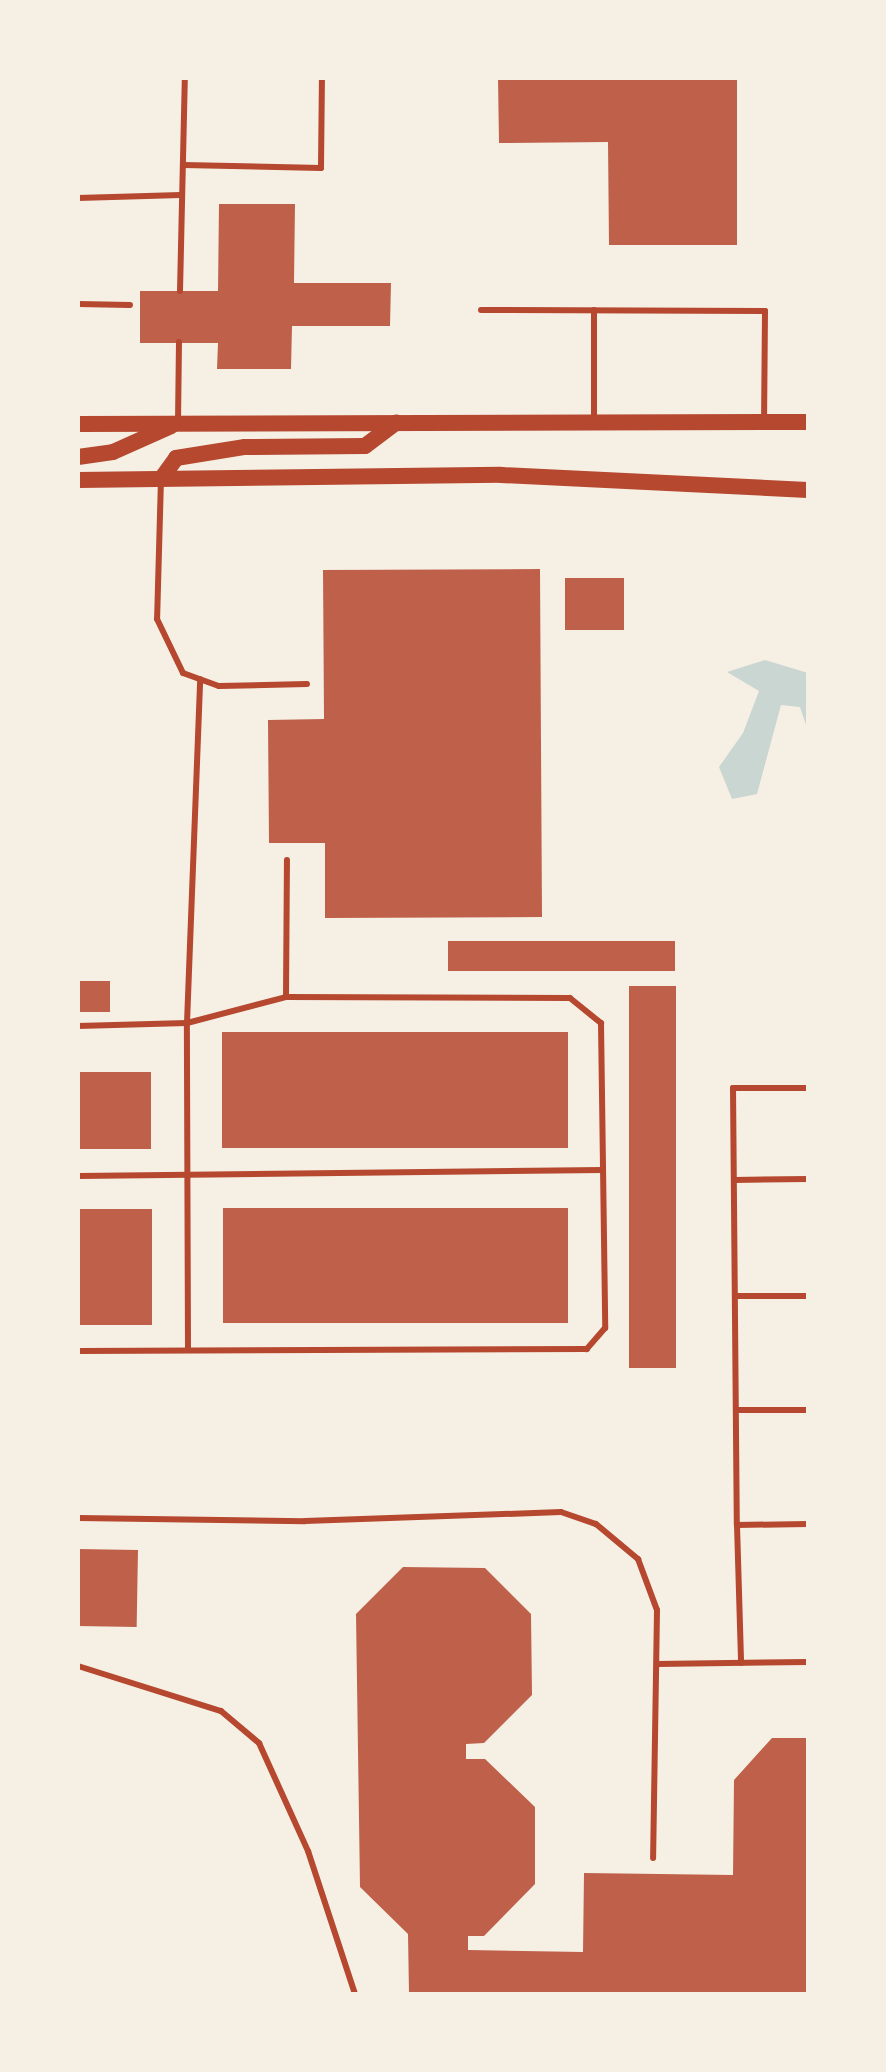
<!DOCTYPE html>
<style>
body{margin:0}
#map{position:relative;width:886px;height:2072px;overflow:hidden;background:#f6efe4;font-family:"Space Grotesk",sans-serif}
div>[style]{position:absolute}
.water>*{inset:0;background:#c9d6d2}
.building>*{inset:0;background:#bf614a;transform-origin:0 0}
.service>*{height:6px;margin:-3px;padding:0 3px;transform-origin:3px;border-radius:3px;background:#b5482f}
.secondary>*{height:16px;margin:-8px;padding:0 8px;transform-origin:8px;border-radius:8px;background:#b5482f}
span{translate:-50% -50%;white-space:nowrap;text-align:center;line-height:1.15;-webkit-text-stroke:8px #f6efe4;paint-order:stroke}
.frame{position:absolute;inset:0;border:80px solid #f6efe4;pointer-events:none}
</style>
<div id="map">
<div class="water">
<i style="clip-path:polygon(765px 660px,808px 673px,808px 731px,800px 707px,781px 705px,757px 794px,732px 799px,719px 767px,743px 733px,759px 691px,727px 672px)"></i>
</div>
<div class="building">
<i style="clip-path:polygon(498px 78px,737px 78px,737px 245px,609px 245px,608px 142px,499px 143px)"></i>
<i style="clip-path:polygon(219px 204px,295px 204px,294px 283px,391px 283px,390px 326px,292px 326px,291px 369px,217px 369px,218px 343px,140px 343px,140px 291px,218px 291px)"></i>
<i style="clip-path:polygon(540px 569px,542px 917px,325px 918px,325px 843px,269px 843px,268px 720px,324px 719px,323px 570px)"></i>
<i style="left:565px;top:578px;width:59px;height:52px"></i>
<i style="left:675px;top:941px;width:30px;height:227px;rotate:90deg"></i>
<i style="left:78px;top:981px;width:32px;height:31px"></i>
<i style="left:629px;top:986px;width:47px;height:382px"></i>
<i style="left:222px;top:1032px;width:346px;height:116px"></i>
<i style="left:78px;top:1072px;width:73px;height:77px"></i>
<i style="left:568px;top:1208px;width:115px;height:345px;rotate:90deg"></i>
<i style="left:78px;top:1209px;width:74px;height:116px"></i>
<i style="left:78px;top:1549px;width:60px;height:77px;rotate:1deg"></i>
<i style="clip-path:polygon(403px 1567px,485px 1568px,531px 1614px,532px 1695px,484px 1743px,466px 1744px,466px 1759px,485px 1759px,535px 1807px,535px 1884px,484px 1936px,468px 1936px,468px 1950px,583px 1952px,584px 1873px,733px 1875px,734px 1780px,772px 1738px,808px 1738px,808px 1994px,409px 1994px,408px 1934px,360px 1887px,356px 1614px)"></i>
</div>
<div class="service">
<i style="left:183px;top:165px;width:138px;rotate:1.2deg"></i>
<i style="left:321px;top:168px;width:90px;rotate:-89.4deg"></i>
<i style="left:78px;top:198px;width:103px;rotate:-1.7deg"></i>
<i style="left:180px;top:291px;width:213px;rotate:-88.7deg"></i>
<i style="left:78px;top:304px;width:52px;rotate:1.1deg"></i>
<i style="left:481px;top:310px;width:284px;rotate:0.2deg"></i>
<i style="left:765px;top:311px;width:111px;rotate:90.5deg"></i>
<i style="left:594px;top:310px;width:112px;rotate:90deg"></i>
<i style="left:178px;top:423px;width:81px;rotate:-89.3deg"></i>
<i style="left:161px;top:479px;width:140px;rotate:91.6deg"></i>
<i style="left:157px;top:619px;width:60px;rotate:64.3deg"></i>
<i style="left:183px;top:673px;width:38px;rotate:20deg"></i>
<i style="left:219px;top:686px;width:88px;rotate:-1.3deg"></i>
<i style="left:286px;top:997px;width:137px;rotate:-89.6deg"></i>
<i style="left:78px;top:1026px;width:109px;rotate:-1.6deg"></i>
<i style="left:187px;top:1023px;width:102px;rotate:-14.7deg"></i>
<i style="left:286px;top:997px;width:284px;rotate:0.2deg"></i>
<i style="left:570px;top:998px;width:40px;rotate:39deg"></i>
<i style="left:601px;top:1023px;width:305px;rotate:89.2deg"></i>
<i style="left:605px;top:1328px;width:28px;rotate:131deg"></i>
<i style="left:587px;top:1349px;width:509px;rotate:179.77deg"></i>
<i style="left:808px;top:1088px;width:75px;rotate:180deg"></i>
<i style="left:733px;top:1088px;width:437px;rotate:89.5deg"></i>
<i style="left:737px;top:1525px;width:71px;rotate:-0.8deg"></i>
<i style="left:78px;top:1176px;width:525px;rotate:-0.65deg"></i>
<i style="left:734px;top:1180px;width:74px;rotate:-0.8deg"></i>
<i style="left:736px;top:1296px;width:72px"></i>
<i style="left:188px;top:1350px;width:327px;rotate:-90.2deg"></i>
<i style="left:187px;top:1023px;width:344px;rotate:-87.8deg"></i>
<i style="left:737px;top:1410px;width:71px"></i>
<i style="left:78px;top:1518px;width:227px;rotate:0.8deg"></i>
<i style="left:305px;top:1521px;width:256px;rotate:-2deg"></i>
<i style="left:561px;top:1512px;width:37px;rotate:19deg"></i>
<i style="left:596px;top:1524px;width:55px;rotate:39.8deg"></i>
<i style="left:638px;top:1559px;width:54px;rotate:69.6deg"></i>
<i style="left:657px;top:1610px;width:248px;rotate:90.9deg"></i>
<i style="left:737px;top:1525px;width:138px;rotate:88.3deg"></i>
<i style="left:657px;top:1664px;width:151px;rotate:-0.8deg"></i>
<i style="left:78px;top:1666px;width:150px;rotate:17.5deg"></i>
<i style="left:221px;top:1711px;width:50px;rotate:40.1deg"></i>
<i style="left:259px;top:1743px;width:119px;rotate:65.6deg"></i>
<i style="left:308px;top:1851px;width:151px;rotate:71.8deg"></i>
</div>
<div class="secondary">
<i style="left:78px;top:424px;width:730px;rotate:-0.16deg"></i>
<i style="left:78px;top:457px;width:35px;rotate:-8deg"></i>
<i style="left:113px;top:452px;width:64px;rotate:-24.1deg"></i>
<i style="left:161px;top:479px;width:26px;rotate:-54deg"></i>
<i style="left:176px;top:458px;width:70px;rotate:-9.1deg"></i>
<i style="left:245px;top:447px;width:120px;rotate:-0.5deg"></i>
<i style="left:365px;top:446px;width:39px;rotate:-37deg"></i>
<i style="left:78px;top:480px;width:423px;rotate:-0.7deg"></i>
<i style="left:501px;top:475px;width:307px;rotate:2.8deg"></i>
</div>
<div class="frame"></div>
</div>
